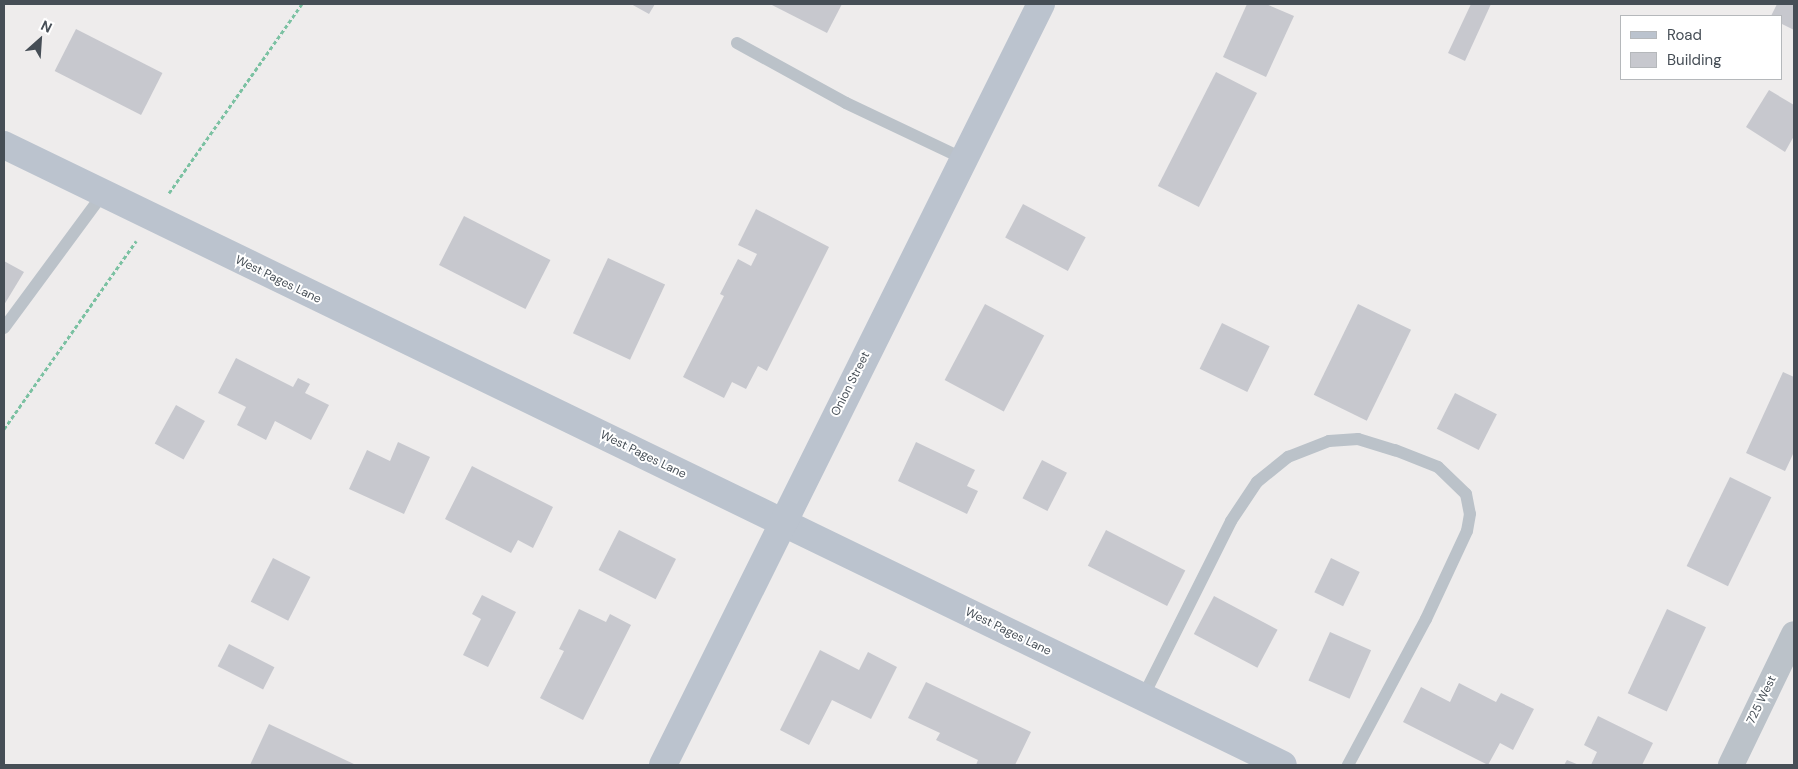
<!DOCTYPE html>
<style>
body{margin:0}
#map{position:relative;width:1798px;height:769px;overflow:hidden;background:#eeecec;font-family:"DM Sans",sans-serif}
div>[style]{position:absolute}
.building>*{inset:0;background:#c7c8ce;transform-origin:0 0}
.path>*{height:3px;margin-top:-1.5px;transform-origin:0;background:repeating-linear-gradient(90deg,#7bc1a2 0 4px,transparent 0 6.5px)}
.lane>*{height:12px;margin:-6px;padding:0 6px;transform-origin:6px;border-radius:6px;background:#bbc2c9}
.street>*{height:26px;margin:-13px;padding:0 13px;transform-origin:13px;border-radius:13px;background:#bbc2c9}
.secondary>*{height:28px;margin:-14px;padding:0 14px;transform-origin:14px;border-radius:14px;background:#bbc3ce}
span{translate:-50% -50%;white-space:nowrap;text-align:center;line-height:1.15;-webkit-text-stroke:4px #fff;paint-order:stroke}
.street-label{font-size:12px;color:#464e56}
.frame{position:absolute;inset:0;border:5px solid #464e56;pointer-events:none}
.legend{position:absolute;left:1620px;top:15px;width:162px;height:65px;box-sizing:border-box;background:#fff;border:1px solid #b5b8bb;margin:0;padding:6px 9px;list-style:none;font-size:15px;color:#464e56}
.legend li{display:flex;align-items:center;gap:10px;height:25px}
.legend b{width:25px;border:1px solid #b5b8bb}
.north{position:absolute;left:15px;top:15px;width:50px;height:50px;-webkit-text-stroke:4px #fff;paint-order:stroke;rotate:26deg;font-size:14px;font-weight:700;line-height:20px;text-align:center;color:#464e56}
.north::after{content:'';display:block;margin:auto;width:18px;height:22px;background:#464e56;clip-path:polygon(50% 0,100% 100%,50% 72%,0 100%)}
</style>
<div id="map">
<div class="building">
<i style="clip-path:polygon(631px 4px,655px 4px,649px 14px)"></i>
<i style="clip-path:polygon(770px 4px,842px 4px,827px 33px)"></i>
<i style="clip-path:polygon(1247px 4px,1266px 4px,1294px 16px,1266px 77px,1223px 57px)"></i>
<i style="clip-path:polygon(1471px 4px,1491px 4px,1465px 61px,1448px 53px)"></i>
<i style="clip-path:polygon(1777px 4px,1794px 4px,1794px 30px,1782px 24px,1782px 16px,1771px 16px)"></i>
<i style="left:76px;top:29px;width:97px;height:47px;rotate:27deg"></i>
<i style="left:1216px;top:72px;width:46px;height:128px;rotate:27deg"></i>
<i style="clip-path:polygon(1769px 90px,1794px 105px,1794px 136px,1785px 152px,1746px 127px)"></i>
<i style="left:1023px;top:204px;width:71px;height:38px;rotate:28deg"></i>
<i style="clip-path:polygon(756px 209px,829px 247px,767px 371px,758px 366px,746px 389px,732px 382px,724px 398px,683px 377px,724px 296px,720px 294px,738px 259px,751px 266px,757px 254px,738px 245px)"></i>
<i style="left:464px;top:216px;width:97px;height:55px;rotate:27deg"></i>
<i style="left:608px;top:258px;width:63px;height:83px;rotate:25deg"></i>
<i style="clip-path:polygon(4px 261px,24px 272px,4px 305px)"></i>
<i style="left:985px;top:304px;width:67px;height:86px;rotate:28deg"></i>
<i style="left:1358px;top:304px;width:59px;height:101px;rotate:26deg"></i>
<i style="left:1222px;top:323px;width:53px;height:51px;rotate:26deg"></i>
<i style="clip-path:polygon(236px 358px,293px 387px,298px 378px,310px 384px,305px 393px,329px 405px,311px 440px,275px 421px,266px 440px,237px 425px,246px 407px,218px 393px)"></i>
<i style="clip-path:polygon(1783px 372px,1794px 377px,1794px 452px,1785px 471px,1746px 453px)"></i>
<i style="left:1455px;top:393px;width:47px;height:40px;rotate:27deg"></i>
<i style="left:176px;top:405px;width:33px;height:44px;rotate:29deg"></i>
<i style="clip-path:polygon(398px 442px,430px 457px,404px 514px,349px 489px,367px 450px,390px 461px)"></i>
<i style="clip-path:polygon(916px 442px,975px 470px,967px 486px,978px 491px,967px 514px,898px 481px)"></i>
<i style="left:1042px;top:460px;width:28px;height:43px;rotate:27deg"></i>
<i style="clip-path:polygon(472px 466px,553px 507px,533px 548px,518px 540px,511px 553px,445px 519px)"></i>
<i style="left:1730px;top:477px;width:46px;height:99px;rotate:26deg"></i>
<i style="left:619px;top:530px;width:64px;height:45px;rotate:27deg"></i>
<i style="left:1106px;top:530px;width:89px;height:40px;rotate:27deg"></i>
<i style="left:273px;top:558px;width:42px;height:49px;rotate:27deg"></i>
<i style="left:1331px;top:558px;width:32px;height:38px;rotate:26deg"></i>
<i style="clip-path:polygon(482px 595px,516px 612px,488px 667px,463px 655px,481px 619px,472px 614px)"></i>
<i style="left:1214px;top:596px;width:72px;height:43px;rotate:28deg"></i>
<i style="clip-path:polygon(579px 609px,606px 622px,610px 614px,631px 625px,583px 720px,540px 698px,564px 651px,559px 649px)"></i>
<i style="left:1667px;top:609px;width:43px;height:93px;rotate:25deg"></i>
<i style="left:1330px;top:632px;width:45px;height:53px;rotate:24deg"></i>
<i style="left:229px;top:644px;width:51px;height:25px;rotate:27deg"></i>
<i style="clip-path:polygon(820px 650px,859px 670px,868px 652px,897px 667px,871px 719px,832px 700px,809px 745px,780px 730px)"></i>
<i style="clip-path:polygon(926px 682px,1031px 732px,1015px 765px,976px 765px,978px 760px,936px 740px,940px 733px,908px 718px)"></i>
<i style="clip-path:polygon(1459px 683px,1496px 702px,1501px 693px,1534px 709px,1513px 750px,1500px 743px,1488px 765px,1403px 722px,1421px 687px,1450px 702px)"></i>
<i style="clip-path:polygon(1598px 716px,1653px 743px,1642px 765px,1591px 765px,1597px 752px,1584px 745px)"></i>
<i style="clip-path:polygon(269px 724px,356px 765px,250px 765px)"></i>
<i style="clip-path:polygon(1567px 760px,1579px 765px,1564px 765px)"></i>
</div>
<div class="path">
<i style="left:169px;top:193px;width:231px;rotate:-54.9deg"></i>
<i style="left:4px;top:429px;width:230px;rotate:-54.9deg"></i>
</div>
<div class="lane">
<i style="left:737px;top:43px;width:124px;rotate:28.8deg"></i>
<i style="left:846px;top:103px;width:131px;rotate:25.4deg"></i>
<i style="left:4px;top:328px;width:165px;rotate:-53.6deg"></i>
<i style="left:1143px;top:697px;width:197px;rotate:-63.4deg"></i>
<i style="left:1231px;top:521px;width:47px;rotate:-56.3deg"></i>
<i style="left:1257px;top:482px;width:40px;rotate:-39deg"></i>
<i style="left:1288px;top:457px;width:44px;rotate:-21.3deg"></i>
<i style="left:1329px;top:441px;width:29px;rotate:-4deg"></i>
<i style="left:1358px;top:439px;width:39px;rotate:17deg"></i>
<i style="left:1395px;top:450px;width:46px;rotate:21.6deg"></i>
<i style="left:1438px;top:467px;width:39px;rotate:44deg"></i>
<i style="left:1466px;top:494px;width:20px;rotate:79deg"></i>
<i style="left:1470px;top:514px;width:17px;rotate:100deg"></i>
<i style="left:1467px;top:531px;width:97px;rotate:115deg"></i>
<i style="left:1426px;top:619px;width:166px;rotate:118.1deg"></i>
</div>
<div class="street">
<i style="left:1731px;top:765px;width:145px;rotate:-64.3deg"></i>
</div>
<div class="secondary">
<i style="left:4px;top:145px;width:1421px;rotate:25.86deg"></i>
<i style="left:663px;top:765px;width:850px;rotate:-63.59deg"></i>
</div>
<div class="street-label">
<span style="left:278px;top:280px;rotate:26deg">West Pages Lane</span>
<span style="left:851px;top:384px;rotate:-63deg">Onion Street</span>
<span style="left:643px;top:455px;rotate:26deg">West Pages Lane</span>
<span style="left:1008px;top:632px;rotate:26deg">West Pages Lane</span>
<span style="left:1762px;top:700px;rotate:-64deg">725 West</span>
</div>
<div class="frame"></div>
<ul class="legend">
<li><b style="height:6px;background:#bbc3ce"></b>Road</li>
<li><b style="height:14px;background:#c7c8ce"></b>Building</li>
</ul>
<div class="north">N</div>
</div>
